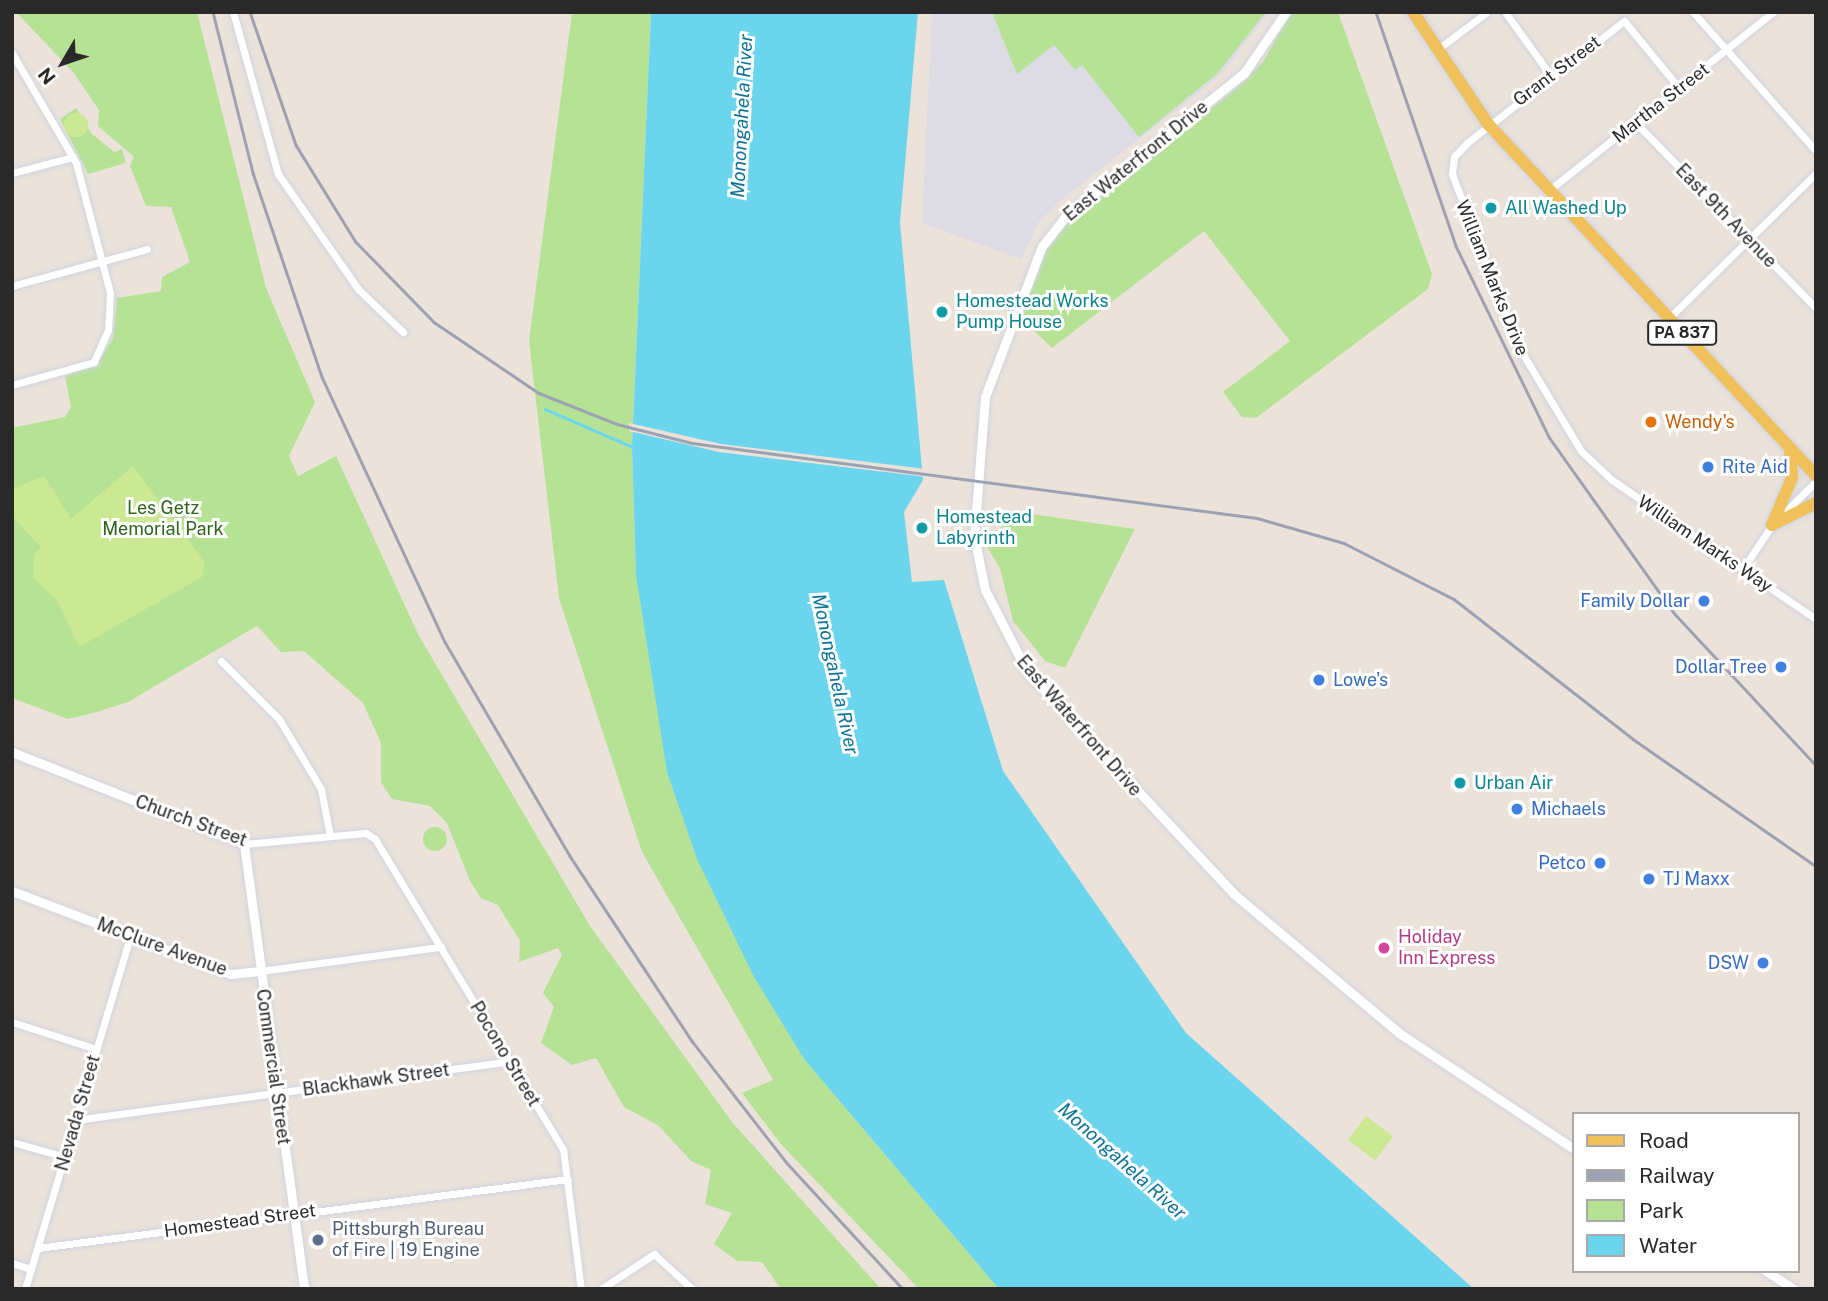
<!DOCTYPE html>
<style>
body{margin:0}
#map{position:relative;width:1828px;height:1301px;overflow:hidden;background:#ebe2da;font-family:"Public Sans",sans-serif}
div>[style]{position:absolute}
.industrial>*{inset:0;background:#dddbe3}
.green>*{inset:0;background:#b6e296}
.round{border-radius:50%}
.pitch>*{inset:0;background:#cbe992;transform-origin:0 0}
.water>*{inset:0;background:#6cd5ee}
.pier>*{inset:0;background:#ebe2da}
.stream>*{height:2.5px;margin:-1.25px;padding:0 1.25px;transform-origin:1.25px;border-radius:1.25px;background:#6cd5ee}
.roads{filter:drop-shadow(0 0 2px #cfd4e2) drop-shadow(0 0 2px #cfd4e2)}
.minor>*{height:7px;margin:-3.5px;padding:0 3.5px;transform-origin:3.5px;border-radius:3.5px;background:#fff}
.tertiary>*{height:9px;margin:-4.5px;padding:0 4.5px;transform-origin:4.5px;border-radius:4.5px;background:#fff}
.primary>*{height:12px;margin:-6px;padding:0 6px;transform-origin:6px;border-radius:6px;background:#f0c15a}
.rail>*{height:2.5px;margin:-1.25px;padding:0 1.25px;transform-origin:1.25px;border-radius:1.25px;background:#9da2b3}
.dots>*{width:19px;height:19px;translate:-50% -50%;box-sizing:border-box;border:4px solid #fff;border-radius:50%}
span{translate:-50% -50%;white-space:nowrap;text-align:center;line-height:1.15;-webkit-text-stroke:6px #fff;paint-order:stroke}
.shield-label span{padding:2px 5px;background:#fff;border:2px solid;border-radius:5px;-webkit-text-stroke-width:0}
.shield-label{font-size:16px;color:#292929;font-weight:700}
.street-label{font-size:18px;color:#292929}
.culture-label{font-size:18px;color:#0d838f}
.left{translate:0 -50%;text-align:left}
.food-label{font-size:18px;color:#c56008}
.shop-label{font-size:18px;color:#366cbe}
.right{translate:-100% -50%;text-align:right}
.park-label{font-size:18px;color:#2f651a}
.hotel-label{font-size:18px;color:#b23c85}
.service-label{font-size:18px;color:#4e5e75}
.water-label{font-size:19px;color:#0d7398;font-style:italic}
.frame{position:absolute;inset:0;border:14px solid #292929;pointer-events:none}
.legend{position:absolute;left:1572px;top:1112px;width:228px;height:161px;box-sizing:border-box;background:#fff;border:2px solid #a9a9a9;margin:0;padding:9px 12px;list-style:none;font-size:21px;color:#292929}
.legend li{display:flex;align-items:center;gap:14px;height:35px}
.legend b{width:35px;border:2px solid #a9a9a9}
.north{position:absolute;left:28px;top:28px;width:70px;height:70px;-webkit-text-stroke:5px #fff;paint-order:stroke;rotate:231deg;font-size:19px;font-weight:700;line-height:28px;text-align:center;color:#292929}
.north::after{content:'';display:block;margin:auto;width:24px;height:32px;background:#292929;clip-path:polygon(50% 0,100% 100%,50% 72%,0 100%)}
</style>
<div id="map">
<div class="industrial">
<i style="clip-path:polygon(932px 12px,1269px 12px,1220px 76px,1062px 199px,1038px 223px,1021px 259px,922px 223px)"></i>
</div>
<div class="green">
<i style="clip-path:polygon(16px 12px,197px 12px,266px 288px,315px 402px,289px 456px,298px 476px,336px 456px,419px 636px,590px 926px,732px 1122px,881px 1289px,781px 1289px,762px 1262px,737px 1261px,714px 1244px,732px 1213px,705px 1204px,711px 1170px,691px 1161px,659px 1126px,624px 1107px,596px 1058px,572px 1065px,541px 1043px,554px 1007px,543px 993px,562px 955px,558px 948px,519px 962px,520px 941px,498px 905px,481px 898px,470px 881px,447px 823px,430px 806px,392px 799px,381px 782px,381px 743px,363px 703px,304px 651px,281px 652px,257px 626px,128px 702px,93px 713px,68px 719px,12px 698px,12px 428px,65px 417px,71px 407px,65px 376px,97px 364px,113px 338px,117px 298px,161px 291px,162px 277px,190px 262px,171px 207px,146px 206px,130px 166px,134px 157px,98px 126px,99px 110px,73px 72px)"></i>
<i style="clip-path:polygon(572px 12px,651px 12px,632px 447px,636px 575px,804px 1059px,999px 1289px,919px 1289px,780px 1143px,742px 1093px,773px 1080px,642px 852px,559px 598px,529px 341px)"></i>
<i style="clip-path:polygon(992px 12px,1266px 12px,1217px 74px,1139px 137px,1082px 65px,1075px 70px,1054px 45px,1017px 74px)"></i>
<i style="clip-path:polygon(1291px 12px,1338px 12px,1432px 274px,1428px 289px,1256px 418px,1242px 417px,1223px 392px,1290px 341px,1204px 231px,1052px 348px,1019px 316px,1046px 247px,1066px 222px,1238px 87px,1263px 62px)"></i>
<i style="clip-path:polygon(76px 108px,91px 133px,114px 152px,122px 149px,126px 163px,88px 174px,60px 119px)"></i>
<i style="clip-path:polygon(1018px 512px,1135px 529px,1065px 668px,1045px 661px,1013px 621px,1000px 568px,984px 542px)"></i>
<i class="round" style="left:423px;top:827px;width:24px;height:24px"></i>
</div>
<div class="pitch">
<i class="round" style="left:64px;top:113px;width:24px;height:24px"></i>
<i style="clip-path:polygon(133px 466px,205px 562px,202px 577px,79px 647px,57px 600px,33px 577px,34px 555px,41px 547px,12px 516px,12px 489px,44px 476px,71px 519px)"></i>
<i style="left:1366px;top:1116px;width:34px;height:30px;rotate:37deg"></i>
</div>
<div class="water">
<i style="clip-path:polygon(651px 12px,918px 12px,900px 222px,923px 480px,904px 512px,912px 582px,944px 580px,1003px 771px,1186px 1033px,1474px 1289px,999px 1289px,804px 1059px,753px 975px,697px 859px,667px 772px,636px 575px,632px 447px)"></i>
</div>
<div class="pier">
<i style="clip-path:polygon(629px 423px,721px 444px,926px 469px,927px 477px,719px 452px,629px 431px)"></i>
</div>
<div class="stream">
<i style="left:545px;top:409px;width:98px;rotate:23.4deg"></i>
</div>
<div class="roads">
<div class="minor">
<i style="left:233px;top:12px;width:168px;rotate:74.5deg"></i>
<i style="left:278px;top:174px;width:141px;rotate:55.1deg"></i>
<i style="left:359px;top:290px;width:61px;rotate:43.7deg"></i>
<i style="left:1505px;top:12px;width:79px;rotate:54.3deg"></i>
<i style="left:1693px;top:12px;width:186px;rotate:48.5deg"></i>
<i style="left:1438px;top:49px;width:61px;rotate:-37.1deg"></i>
<i style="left:12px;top:53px;width:127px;rotate:59.8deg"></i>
<i style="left:76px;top:163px;width:134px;rotate:75.3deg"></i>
<i style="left:110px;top:293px;width:37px;rotate:93deg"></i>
<i style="left:108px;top:330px;width:35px;rotate:114deg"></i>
<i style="left:94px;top:362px;width:85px;rotate:164.3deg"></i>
<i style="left:1680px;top:89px;width:88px;rotate:-129.5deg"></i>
<i style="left:1624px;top:21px;width:199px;rotate:142.2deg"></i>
<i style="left:1467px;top:143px;width:19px;rotate:133deg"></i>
<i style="left:1454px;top:157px;width:17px;rotate:97deg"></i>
<i style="left:1452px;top:174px;width:178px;rotate:69.3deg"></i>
<i style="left:1515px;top:341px;width:128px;rotate:59deg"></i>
<i style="left:1581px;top:451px;width:42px;rotate:43.1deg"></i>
<i style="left:1612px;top:480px;width:247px;rotate:34.3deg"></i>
<i style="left:1636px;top:123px;width:258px;rotate:45.8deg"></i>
<i style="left:12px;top:173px;width:63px;rotate:-14.7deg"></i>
<i style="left:1548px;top:191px;width:288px;rotate:-38.5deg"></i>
<i style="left:12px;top:286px;width:140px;rotate:-15.3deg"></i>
<i style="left:1668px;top:319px;width:208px;rotate:-44.6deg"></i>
<i style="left:1742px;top:570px;width:54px;rotate:-56.3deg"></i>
<i style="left:1772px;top:525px;width:62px;rotate:-45deg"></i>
<i style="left:221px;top:661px;width:82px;rotate:45deg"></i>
<i style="left:279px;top:719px;width:82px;rotate:59deg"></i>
<i style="left:321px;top:789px;width:48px;rotate:79.2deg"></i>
<i style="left:244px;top:844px;width:122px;rotate:-5.2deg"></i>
<i style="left:366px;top:833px;width:11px;rotate:34deg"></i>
<i style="left:375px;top:839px;width:363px;rotate:58.8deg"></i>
<i style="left:563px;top:1149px;width:141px;rotate:82.7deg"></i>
<i style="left:260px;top:971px;width:183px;rotate:-7.6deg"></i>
<i style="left:12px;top:1022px;width:88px;rotate:17.8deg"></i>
<i style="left:75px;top:1120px;width:439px;rotate:-7.7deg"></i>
<i style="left:12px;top:1142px;width:55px;rotate:15.8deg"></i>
<i style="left:38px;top:1248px;width:534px;rotate:-7.42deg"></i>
<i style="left:12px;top:1263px;width:20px;rotate:18deg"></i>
<i style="left:25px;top:1289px;width:368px;rotate:-73.4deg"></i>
<i style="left:601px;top:1289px;width:64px;rotate:-33.4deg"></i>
<i style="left:654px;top:1254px;width:52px;rotate:42.6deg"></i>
</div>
<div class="tertiary">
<i style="left:1286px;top:12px;width:74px;rotate:124.5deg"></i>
<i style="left:1244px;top:73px;width:230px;rotate:141.2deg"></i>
<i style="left:1065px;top:217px;width:37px;rotate:128deg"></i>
<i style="left:1042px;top:246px;width:161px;rotate:110.7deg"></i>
<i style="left:985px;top:397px;width:139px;rotate:94.5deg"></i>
<i style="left:974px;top:536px;width:55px;rotate:78.5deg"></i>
<i style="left:985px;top:590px;width:93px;rotate:62.6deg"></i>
<i style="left:1028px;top:673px;width:302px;rotate:47deg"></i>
<i style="left:1234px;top:894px;width:216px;rotate:40.1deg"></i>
<i style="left:1399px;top:1033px;width:210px;rotate:33.5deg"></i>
<i style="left:12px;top:752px;width:250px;rotate:21.6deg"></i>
<i style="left:244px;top:844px;width:449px;rotate:82.3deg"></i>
<i style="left:12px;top:891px;width:234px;rotate:20.8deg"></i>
<i style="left:231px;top:974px;width:29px;rotate:-6deg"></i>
<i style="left:1766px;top:1271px;width:33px;rotate:33deg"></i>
</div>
<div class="primary">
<i style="left:1413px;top:12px;width:135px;rotate:56.2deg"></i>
<i style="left:1488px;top:124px;width:481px;rotate:47deg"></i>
<i style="left:1790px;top:448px;width:30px;rotate:86deg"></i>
<i style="left:1792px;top:478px;width:51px;rotate:113.1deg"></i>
<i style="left:1772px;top:525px;width:49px;rotate:-26.6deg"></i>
</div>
</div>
<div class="rail">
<i style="left:213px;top:12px;width:166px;rotate:76deg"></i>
<i style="left:253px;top:173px;width:215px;rotate:71.3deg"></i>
<i style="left:322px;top:377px;width:292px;rotate:65.1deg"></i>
<i style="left:445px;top:642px;width:248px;rotate:59.7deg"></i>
<i style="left:570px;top:856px;width:222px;rotate:56.6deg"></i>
<i style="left:692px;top:1041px;width:155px;rotate:52.1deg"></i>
<i style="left:787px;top:1163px;width:171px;rotate:47.4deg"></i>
<i style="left:250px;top:12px;width:141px;rotate:70.9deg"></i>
<i style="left:296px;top:145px;width:114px;rotate:58.3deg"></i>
<i style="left:356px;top:242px;width:112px;rotate:45.7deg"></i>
<i style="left:434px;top:322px;width:127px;rotate:34.1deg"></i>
<i style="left:539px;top:393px;width:84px;rotate:21.7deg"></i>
<i style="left:617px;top:424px;width:77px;rotate:14.2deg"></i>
<i style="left:692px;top:443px;width:570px;rotate:7.56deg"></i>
<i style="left:1257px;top:518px;width:91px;rotate:16deg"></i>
<i style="left:1344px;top:543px;width:123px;rotate:27deg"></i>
<i style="left:1454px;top:599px;width:227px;rotate:38deg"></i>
<i style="left:1633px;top:739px;width:223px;rotate:34.8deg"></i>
<i style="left:1376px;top:12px;width:247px;rotate:71.1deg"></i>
<i style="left:1456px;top:246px;width:212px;rotate:64deg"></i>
<i style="left:1549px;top:437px;width:217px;rotate:54.6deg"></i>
<i style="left:1675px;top:614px;width:207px;rotate:47deg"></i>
</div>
<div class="dots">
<i style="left:1491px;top:208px;background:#0f9aa8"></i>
<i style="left:942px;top:312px;background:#0f9aa8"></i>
<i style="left:1651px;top:422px;background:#e8710a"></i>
<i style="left:1708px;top:467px;background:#3f7fe0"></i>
<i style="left:922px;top:528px;background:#0f9aa8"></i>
<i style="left:1704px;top:601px;background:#3f7fe0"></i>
<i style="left:1781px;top:667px;background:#3f7fe0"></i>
<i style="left:1319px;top:680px;background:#3f7fe0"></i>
<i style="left:1460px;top:783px;background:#0f9aa8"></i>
<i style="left:1517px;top:809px;background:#3f7fe0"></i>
<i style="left:1600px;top:863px;background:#3f7fe0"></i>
<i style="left:1649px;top:879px;background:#3f7fe0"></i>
<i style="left:1384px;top:948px;background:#d1479c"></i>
<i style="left:1763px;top:963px;background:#3f7fe0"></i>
<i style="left:318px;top:1240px;background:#5c6f8a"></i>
</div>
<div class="shield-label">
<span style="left:1682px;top:333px">PA 837</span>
</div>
<div class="street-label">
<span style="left:1557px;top:71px;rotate:-37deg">Grant Street</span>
<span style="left:1661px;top:103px;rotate:-38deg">Martha Street</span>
<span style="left:1136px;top:161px;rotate:-39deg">East Waterfront Drive</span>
<span style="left:1726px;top:216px;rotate:46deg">East 9th Avenue</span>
<span style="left:1492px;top:278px;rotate:68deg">William Marks Drive</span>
<span style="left:1705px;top:544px;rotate:34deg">William Marks Way</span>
<span style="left:1079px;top:726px;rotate:49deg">East Waterfront Drive</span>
<span style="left:191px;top:821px;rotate:20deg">Church Street</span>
<span style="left:162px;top:947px;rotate:20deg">McClure Avenue</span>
<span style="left:505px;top:1054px;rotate:59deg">Pocono Street</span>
<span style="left:273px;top:1067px;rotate:82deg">Commercial Street</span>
<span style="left:376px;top:1080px;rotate:-8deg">Blackhawk Street</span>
<span style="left:78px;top:1113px;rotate:-74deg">Nevada Street</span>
<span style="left:240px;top:1221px;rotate:-8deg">Homestead Street</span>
</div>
<div class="culture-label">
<span class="left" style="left:1505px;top:208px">All Washed Up</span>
<span class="left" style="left:956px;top:312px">Homestead Works<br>Pump House</span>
<span class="left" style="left:936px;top:528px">Homestead<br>Labyrinth</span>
<span class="left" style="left:1474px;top:783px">Urban Air</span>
</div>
<div class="food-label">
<span class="left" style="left:1665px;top:422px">Wendy's</span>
</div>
<div class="shop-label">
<span class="left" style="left:1722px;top:467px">Rite Aid</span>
<span class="right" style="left:1690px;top:601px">Family Dollar</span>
<span class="right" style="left:1767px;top:667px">Dollar Tree</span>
<span class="left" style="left:1333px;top:680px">Lowe's</span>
<span class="left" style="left:1531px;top:809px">Michaels</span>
<span class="right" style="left:1586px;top:863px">Petco</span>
<span class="left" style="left:1663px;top:879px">TJ Maxx</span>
<span class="right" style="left:1749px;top:963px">DSW</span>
</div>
<div class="park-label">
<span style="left:163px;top:519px">Les Getz<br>Memorial Park</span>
</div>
<div class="hotel-label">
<span class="left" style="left:1398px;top:948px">Holiday<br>Inn Express</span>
</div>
<div class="service-label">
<span class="left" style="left:332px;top:1240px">Pittsburgh Bureau<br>of Fire | 19 Engine</span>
</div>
<div class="water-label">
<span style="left:742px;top:116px;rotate:-87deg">Monongahela River</span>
<span style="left:835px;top:674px;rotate:78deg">Monongahela River</span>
<span style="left:1122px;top:1161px;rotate:42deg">Monongahela River</span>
</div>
<div class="frame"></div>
<ul class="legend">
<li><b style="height:9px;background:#f0c15a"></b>Road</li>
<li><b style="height:9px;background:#9da2b3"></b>Railway</li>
<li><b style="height:19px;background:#b6e296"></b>Park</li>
<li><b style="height:19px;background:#6cd5ee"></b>Water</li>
</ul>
<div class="north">N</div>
</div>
